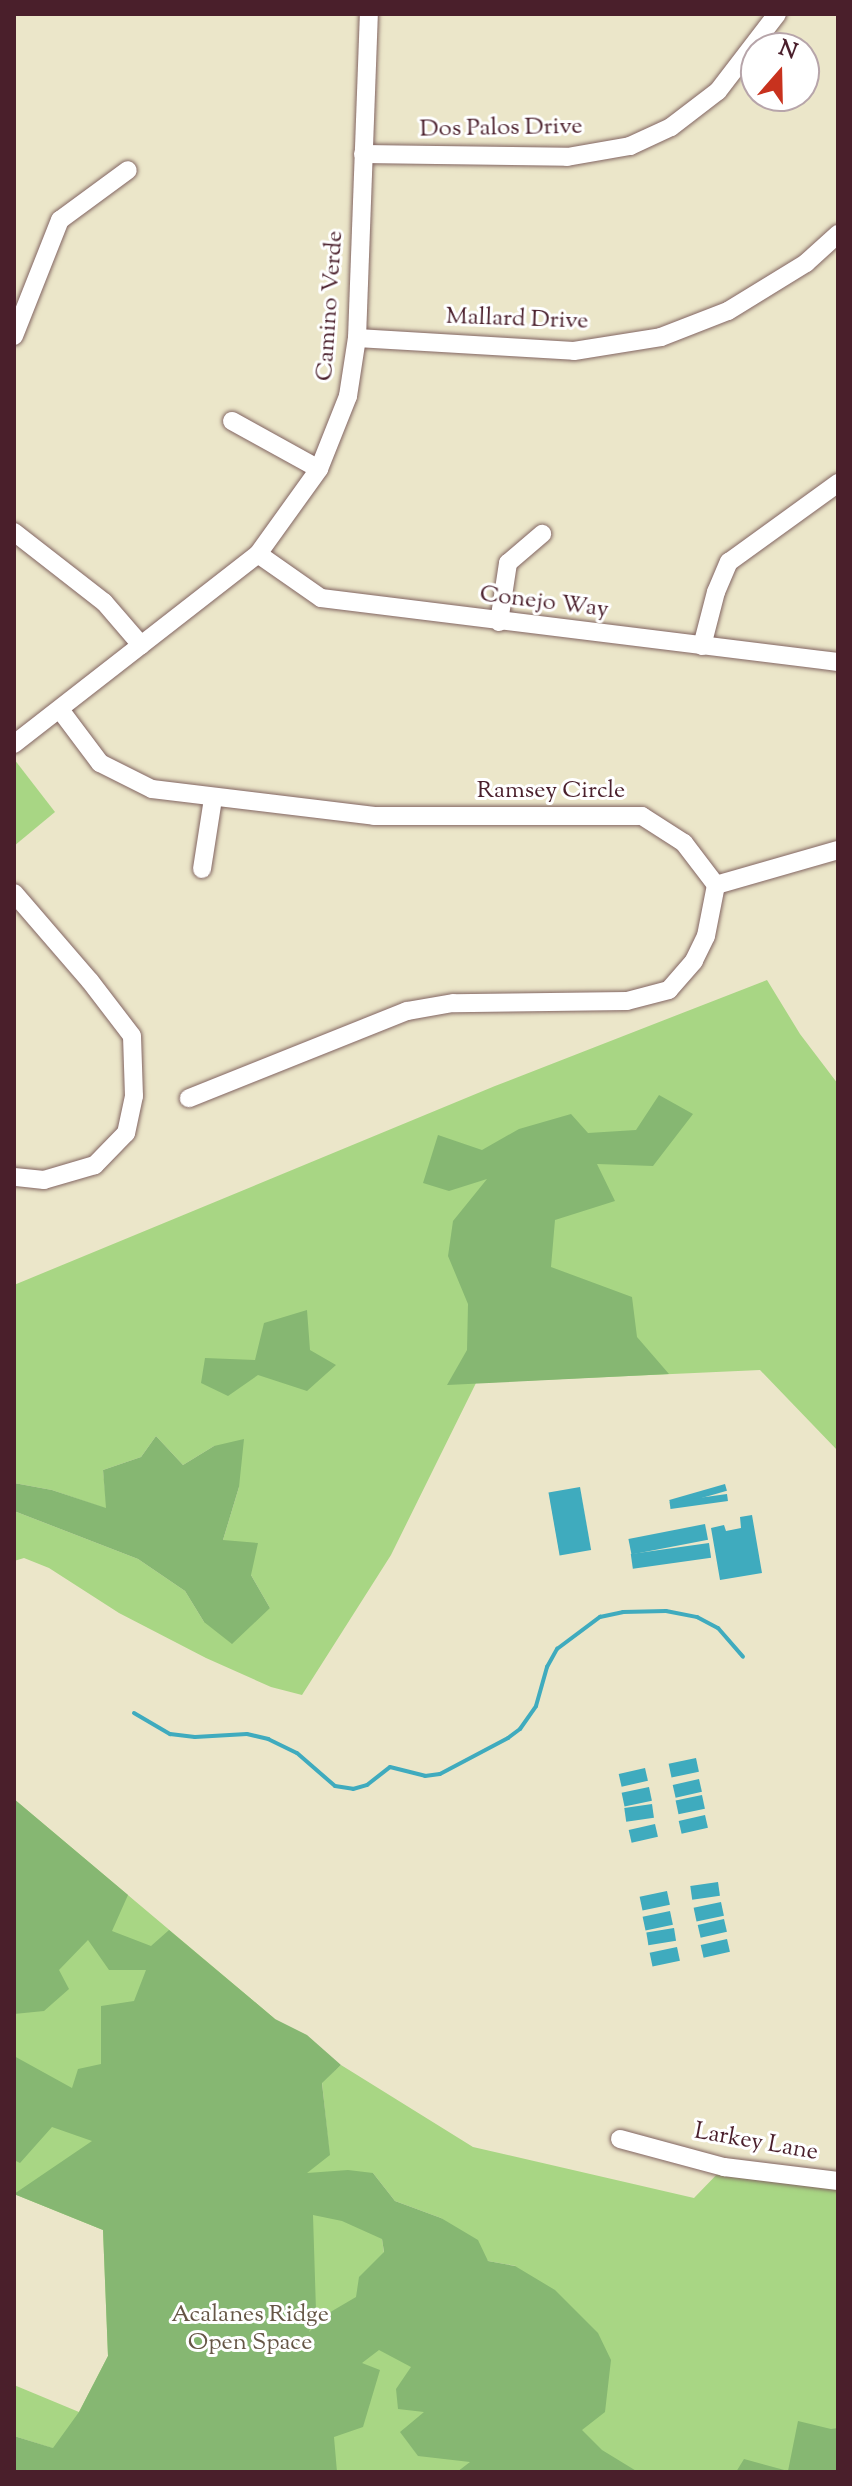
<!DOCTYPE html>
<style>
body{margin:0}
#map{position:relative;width:852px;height:2486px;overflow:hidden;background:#ebe6c9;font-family:"Sorts Mill Goudy",serif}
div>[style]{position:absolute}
.green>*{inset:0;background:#a8d684}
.forest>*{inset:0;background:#86b772}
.water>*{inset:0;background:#3fabbe;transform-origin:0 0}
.stream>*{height:4px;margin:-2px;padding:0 2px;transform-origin:2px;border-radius:2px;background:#3fabbe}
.roads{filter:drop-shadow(0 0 2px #826562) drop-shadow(0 0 2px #826562)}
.minor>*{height:18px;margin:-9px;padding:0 9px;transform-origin:9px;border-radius:9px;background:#fff}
span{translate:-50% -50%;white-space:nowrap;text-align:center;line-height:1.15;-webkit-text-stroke:6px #fff;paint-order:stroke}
.street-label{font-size:24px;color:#4a1f2b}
.park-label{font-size:24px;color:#665646}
.frame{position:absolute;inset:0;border:16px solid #4a1f2b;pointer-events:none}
.north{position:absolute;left:740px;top:32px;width:80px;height:80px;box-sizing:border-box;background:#fff;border:2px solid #b7a5aa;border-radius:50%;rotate:20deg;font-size:22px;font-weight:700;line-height:32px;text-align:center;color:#4a1f2b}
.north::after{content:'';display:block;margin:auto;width:28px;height:36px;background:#c8321e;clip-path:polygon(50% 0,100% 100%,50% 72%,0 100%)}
</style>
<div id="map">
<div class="green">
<i style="clip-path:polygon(14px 759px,55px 812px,14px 846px)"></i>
<i style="clip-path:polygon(767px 980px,800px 1034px,838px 1084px,838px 1451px,760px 1370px,476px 1383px,391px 1555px,302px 1695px,271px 1687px,206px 1658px,119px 1613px,49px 1568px,24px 1558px,14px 1561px,14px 1511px,138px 1559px,185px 1591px,204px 1622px,270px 1608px,251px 1575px,223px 1540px,239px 1487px,214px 1446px,183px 1465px,156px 1436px,141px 1457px,103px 1470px,107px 1509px,52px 1490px,14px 1483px,14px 1285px,495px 1086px)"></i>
<i style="clip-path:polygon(evenodd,14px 1799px,275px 2019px,329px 2151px,322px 2082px,341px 2065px,473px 2147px,694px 2198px,724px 2167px,838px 2181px,838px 2472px,221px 2472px,52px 2448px,14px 2436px,14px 2385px,79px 2412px,108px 2356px,103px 2230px,14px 2194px,14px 1799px,373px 2173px,395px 2201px,441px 2218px,488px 2261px,516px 2266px,375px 2262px,384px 2253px,373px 2173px)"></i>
</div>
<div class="forest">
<i style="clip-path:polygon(659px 1095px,693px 1114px,653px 1166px,597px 1164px,615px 1201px,555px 1220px,551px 1267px,632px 1297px,637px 1337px,669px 1374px,447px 1385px,467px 1350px,468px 1304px,448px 1256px,453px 1221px,487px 1179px,449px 1191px,423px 1183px,438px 1135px,482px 1150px,519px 1129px,571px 1114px,588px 1133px,636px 1130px)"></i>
<i style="clip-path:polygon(307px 1310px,310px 1350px,336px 1365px,307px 1391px,258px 1375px,228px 1396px,201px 1383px,205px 1358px,255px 1360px,264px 1323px)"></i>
<i style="clip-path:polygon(156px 1436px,183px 1465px,214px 1446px,244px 1439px,239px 1487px,223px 1540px,258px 1543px,251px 1575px,270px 1608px,232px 1644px,204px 1622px,185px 1591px,138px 1559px,14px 1511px,14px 1483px,52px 1490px,106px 1508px,103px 1470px,141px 1457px)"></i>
<i style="clip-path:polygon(evenodd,14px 1799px,128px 1895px,112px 1931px,151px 1946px,169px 1930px,275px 2019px,307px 2035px,341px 2065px,322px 2083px,330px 2155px,307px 2173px,348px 2170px,373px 2173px,395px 2201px,441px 2218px,478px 2240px,488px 2261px,515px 2266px,555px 2290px,598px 2333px,611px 2360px,605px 2412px,582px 2430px,602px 2450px,638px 2472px,457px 2472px,470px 2462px,418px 2456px,400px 2432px,424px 2412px,398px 2409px,396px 2389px,411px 2367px,379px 2350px,362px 2363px,380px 2370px,363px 2427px,334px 2437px,337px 2472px,14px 2472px,14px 2436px,53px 2448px,79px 2412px,108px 2356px,103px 2230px,14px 2194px,92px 2141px,52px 2127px,20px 2163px,14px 2160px,14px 2056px,72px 2088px,78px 2069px,101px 2064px,101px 2006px,134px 2001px,146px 1970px,109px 1970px,88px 1940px,59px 1970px,69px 1989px,44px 2011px,14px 2014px,14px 1799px,313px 2215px,342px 2221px,382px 2239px,384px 2252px,359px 2277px,356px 2297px,327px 2314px,309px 2332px,316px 2311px,313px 2215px)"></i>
<i style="clip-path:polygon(798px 2421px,831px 2429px,838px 2428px,838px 2472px,736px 2472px,744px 2459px,788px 2471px)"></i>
</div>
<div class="water">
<i style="left:725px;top:1484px;width:7px;height:58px;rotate:74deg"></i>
<i style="left:580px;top:1487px;width:64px;height:32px;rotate:80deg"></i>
<i style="left:727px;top:1494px;width:7px;height:58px;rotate:82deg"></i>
<i style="clip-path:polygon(752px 1515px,762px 1573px,720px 1580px,711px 1528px,724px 1525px,726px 1531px,741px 1528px,740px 1517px)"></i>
<i style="left:705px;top:1524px;width:16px;height:78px;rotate:79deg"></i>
<i style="left:709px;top:1543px;width:15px;height:79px;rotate:82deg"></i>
<i style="left:696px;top:1758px;width:14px;height:28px;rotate:78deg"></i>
<i style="left:645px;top:1768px;width:13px;height:27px;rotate:77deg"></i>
<i style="left:699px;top:1779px;width:13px;height:27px;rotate:77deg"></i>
<i style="left:649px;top:1787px;width:14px;height:28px;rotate:78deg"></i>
<i style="left:702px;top:1795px;width:14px;height:27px;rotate:78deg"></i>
<i style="left:652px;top:1804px;width:14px;height:28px;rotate:82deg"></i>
<i style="left:705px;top:1815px;width:13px;height:27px;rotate:77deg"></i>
<i style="left:655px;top:1824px;width:13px;height:27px;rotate:77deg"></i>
<i style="left:718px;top:1882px;width:14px;height:28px;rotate:82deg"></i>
<i style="left:667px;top:1891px;width:14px;height:28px;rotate:78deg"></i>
<i style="left:721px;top:1902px;width:14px;height:28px;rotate:78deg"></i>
<i style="left:670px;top:1911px;width:14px;height:28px;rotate:78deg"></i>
<i style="left:724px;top:1919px;width:13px;height:27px;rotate:77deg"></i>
<i style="left:674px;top:1928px;width:13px;height:28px;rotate:81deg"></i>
<i style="left:727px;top:1939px;width:13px;height:27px;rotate:77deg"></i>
<i style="left:677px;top:1947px;width:14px;height:28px;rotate:78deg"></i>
</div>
<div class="stream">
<i style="left:134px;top:1713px;width:42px;rotate:30.3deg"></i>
<i style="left:170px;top:1734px;width:25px;rotate:7deg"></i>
<i style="left:195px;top:1737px;width:52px;rotate:-3.3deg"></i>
<i style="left:247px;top:1734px;width:22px;rotate:13deg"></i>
<i style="left:268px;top:1739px;width:32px;rotate:26deg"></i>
<i style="left:297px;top:1753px;width:50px;rotate:41deg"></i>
<i style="left:335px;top:1786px;width:18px;rotate:9deg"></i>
<i style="left:353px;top:1789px;width:15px;rotate:-16deg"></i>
<i style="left:367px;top:1785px;width:29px;rotate:-38deg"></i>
<i style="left:390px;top:1767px;width:36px;rotate:14deg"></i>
<i style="left:425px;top:1776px;width:15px;rotate:-8deg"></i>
<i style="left:440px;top:1774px;width:77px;rotate:-27.9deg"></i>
<i style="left:508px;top:1738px;width:15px;rotate:-37deg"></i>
<i style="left:520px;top:1729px;width:28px;rotate:-55deg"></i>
<i style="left:536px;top:1706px;width:41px;rotate:-74.2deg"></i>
<i style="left:547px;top:1667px;width:21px;rotate:-61deg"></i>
<i style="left:557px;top:1649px;width:54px;rotate:-36.7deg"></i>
<i style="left:600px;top:1617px;width:24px;rotate:-12deg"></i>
<i style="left:623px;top:1612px;width:43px;rotate:-1.3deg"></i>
<i style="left:666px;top:1611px;width:32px;rotate:11deg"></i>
<i style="left:697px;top:1617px;width:24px;rotate:28deg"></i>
<i style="left:718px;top:1628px;width:38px;rotate:49deg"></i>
</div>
<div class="roads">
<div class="minor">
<i style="left:363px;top:154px;width:204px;rotate:0.8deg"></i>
<i style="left:567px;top:157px;width:64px;rotate:-9.9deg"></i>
<i style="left:630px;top:146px;width:45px;rotate:-24.9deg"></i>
<i style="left:671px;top:127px;width:59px;rotate:-37.5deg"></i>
<i style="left:718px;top:91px;width:97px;rotate:-52.5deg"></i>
<i style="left:14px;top:336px;width:125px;rotate:-68.4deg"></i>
<i style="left:60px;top:220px;width:84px;rotate:-36.3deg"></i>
<i style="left:357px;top:338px;width:217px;rotate:3.4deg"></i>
<i style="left:574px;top:351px;width:88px;rotate:-9.1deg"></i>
<i style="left:661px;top:337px;width:72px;rotate:-21.2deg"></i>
<i style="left:728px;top:311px;width:92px;rotate:-31.6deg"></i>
<i style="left:806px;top:263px;width:43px;rotate:-42.2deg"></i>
<i style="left:232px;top:421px;width:99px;rotate:28.9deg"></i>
<i style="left:14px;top:532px;width:114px;rotate:37.9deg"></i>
<i style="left:104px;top:602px;width:57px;rotate:49.3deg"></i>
<i style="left:258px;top:554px;width:77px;rotate:34.9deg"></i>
<i style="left:321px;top:598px;width:521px;rotate:7.06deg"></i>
<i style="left:499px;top:622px;width:60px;rotate:-81.3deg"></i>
<i style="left:508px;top:563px;width:45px;rotate:-40.5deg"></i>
<i style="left:702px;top:646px;width:56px;rotate:-75.5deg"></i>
<i style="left:716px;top:592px;width:33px;rotate:-67deg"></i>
<i style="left:729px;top:562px;width:135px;rotate:-35.9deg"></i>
<i style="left:61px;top:711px;width:65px;rotate:53.1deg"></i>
<i style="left:100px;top:763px;width:58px;rotate:26.6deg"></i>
<i style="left:152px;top:789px;width:224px;rotate:6.9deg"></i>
<i style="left:374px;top:816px;width:268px"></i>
<i style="left:642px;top:816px;width:50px;rotate:32.7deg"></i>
<i style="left:684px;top:843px;width:53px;rotate:52.7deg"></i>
<i style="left:716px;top:885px;width:52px;rotate:101.1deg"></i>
<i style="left:706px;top:936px;width:28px;rotate:116deg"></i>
<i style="left:694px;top:961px;width:38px;rotate:131deg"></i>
<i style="left:669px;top:990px;width:43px;rotate:165.3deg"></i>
<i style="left:627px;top:1001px;width:174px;rotate:179.3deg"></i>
<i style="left:453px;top:1003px;width:47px;rotate:170.1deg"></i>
<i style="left:407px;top:1011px;width:235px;rotate:158.2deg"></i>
<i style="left:14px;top:744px;width:309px;rotate:-37.9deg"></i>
<i style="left:258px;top:554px;width:105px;rotate:-54.3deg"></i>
<i style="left:319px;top:469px;width:79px;rotate:-68.3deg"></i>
<i style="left:348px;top:396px;width:59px;rotate:-81.2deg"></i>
<i style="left:357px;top:338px;width:324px;rotate:-87.9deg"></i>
<i style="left:202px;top:869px;width:71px;rotate:-81.1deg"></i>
<i style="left:716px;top:885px;width:127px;rotate:-16deg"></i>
<i style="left:14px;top:893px;width:116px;rotate:49.2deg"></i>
<i style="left:90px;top:981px;width:69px;rotate:52.6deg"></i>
<i style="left:132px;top:1036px;width:60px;rotate:88.1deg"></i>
<i style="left:134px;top:1096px;width:38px;rotate:102deg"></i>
<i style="left:126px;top:1133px;width:45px;rotate:134.1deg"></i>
<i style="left:95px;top:1165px;width:53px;rotate:163.6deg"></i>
<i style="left:44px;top:1180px;width:30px;rotate:-174deg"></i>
<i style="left:620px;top:2139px;width:108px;rotate:15.1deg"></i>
<i style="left:724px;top:2167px;width:115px;rotate:7deg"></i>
</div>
</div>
<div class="street-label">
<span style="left:501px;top:129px;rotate:-1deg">Dos Palos Drive</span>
<span style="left:331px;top:306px;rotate:-86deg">Camino Verde</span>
<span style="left:517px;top:320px;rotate:2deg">Mallard Drive</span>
<span style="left:544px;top:603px;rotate:7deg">Conejo Way</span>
<span style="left:551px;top:792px">Ramsey Circle</span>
<span style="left:756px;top:2143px;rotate:10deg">Larkey Lane</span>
</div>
<div class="park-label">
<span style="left:250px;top:2330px">Acalanes Ridge<br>Open Space</span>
</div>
<div class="frame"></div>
<div class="north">N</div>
</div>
